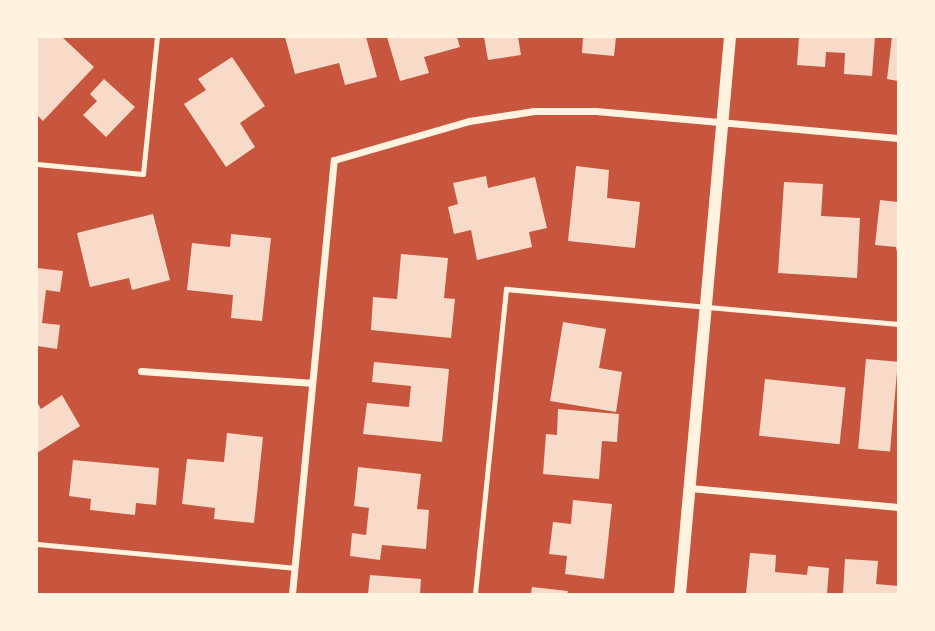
<!DOCTYPE html>
<style>
body{margin:0}
#map{position:relative;width:935px;height:631px;overflow:hidden;background:#c8553d;font-family:Helvetica,sans-serif}
div>[style]{position:absolute}
.building>*{inset:0;background:#f7dbc8;transform-origin:0 0}
.service>*{height:5px;margin:-2.5px;padding:0 2.5px;transform-origin:2.5px;border-radius:2.5px;background:#fff3e0}
.minor>*{height:7px;margin:-3.5px;padding:0 3.5px;transform-origin:3.5px;border-radius:3.5px;background:#fff3e0}
.tertiary>*{height:12px;margin:-6px;padding:0 6px;transform-origin:6px;border-radius:6px;background:#fff3e0}
span{translate:-50% -50%;white-space:nowrap;text-align:center;line-height:1.15;-webkit-text-stroke:5px #fff3e0;paint-order:stroke}
.frame{position:absolute;inset:0;border:38px solid #fff3e0;pointer-events:none}
</style>
<div id="map">
<div class="building">
<i style="clip-path:polygon(37px 37px,62px 37px,94px 67px,43px 121px,37px 115px)"></i>
<i style="clip-path:polygon(285px 37px,366px 37px,377px 77px,345px 85px,339px 63px,295px 74px)"></i>
<i style="clip-path:polygon(387px 37px,457px 37px,460px 47px,424px 57px,429px 73px,400px 81px)"></i>
<i style="clip-path:polygon(484px 37px,518px 37px,521px 55px,488px 60px)"></i>
<i style="clip-path:polygon(583px 37px,616px 37px,614px 56px,582px 53px)"></i>
<i style="clip-path:polygon(799px 37px,875px 37px,872px 76px,844px 74px,845px 53px,826px 52px,825px 67px,797px 65px)"></i>
<i style="clip-path:polygon(892px 37px,898px 37px,898px 81px,887px 79px)"></i>
<i style="clip-path:polygon(232px 57px,265px 106px,240px 123px,255px 147px,226px 167px,184px 104px,206px 90px,198px 79px)"></i>
<i style="clip-path:polygon(104px 79px,135px 107px,106px 137px,83px 115px,97px 101px,90px 94px)"></i>
<i style="clip-path:polygon(576px 166px,609px 170px,607px 198px,640px 202px,635px 248px,568px 241px)"></i>
<i style="clip-path:polygon(486px 176px,488px 188px,535px 177px,547px 228px,529px 232px,532px 247px,477px 260px,471px 230px,454px 234px,448px 207px,458px 204px,453px 183px)"></i>
<i style="clip-path:polygon(784px 182px,823px 184px,821px 216px,860px 218px,857px 278px,778px 273px)"></i>
<i style="clip-path:polygon(880px 200px,898px 202px,898px 258px,896px 247px,875px 245px)"></i>
<i style="clip-path:polygon(153px 214px,170px 280px,132px 290px,129px 278px,90px 287px,77px 233px)"></i>
<i style="clip-path:polygon(231px 234px,271px 238px,262px 321px,231px 318px,233px 295px,187px 290px,192px 243px,230px 247px)"></i>
<i style="clip-path:polygon(401px 254px,448px 258px,444px 298px,455px 299px,451px 338px,371px 330px,373px 297px,397px 299px)"></i>
<i style="clip-path:polygon(37px 268px,63px 271px,60px 292px,46px 290px,42px 323px,60px 325px,57px 349px,37px 346px)"></i>
<i style="clip-path:polygon(563px 322px,606px 329px,599px 368px,622px 372px,616px 412px,550px 401px)"></i>
<i style="left:866px;top:359px;width:32px;height:90px;rotate:5deg"></i>
<i style="clip-path:polygon(374px 362px,449px 369px,442px 442px,363px 434px,367px 403px,409px 407px,411px 386px,372px 382px)"></i>
<i style="left:765px;top:379px;width:81px;height:57px;rotate:6deg"></i>
<i style="clip-path:polygon(62px 395px,80px 426px,37px 453px,37px 402px,41px 409px)"></i>
<i style="clip-path:polygon(558px 409px,619px 414px,617px 442px,602px 441px,599px 479px,543px 474px,546px 434px,557px 435px)"></i>
<i style="clip-path:polygon(227px 433px,263px 437px,254px 523px,214px 519px,215px 508px,182px 504px,187px 459px,224px 462px)"></i>
<i style="clip-path:polygon(73px 460px,159px 468px,156px 505px,136px 503px,135px 515px,90px 510px,91px 499px,69px 496px)"></i>
<i style="clip-path:polygon(358px 467px,421px 474px,417px 509px,429px 510px,426px 549px,382px 545px,380px 560px,350px 556px,352px 533px,366px 535px,369px 508px,354px 506px)"></i>
<i style="clip-path:polygon(573px 500px,612px 504px,604px 579px,565px 574px,567px 556px,549px 554px,553px 522px,571px 524px)"></i>
<i style="clip-path:polygon(750px 553px,776px 555px,775px 572px,807px 575px,808px 566px,829px 568px,827px 594px,746px 594px)"></i>
<i style="clip-path:polygon(845px 559px,878px 561px,876px 584px,898px 586px,898px 594px,843px 594px)"></i>
<i style="clip-path:polygon(370px 575px,421px 579px,420px 594px,368px 594px)"></i>
<i style="clip-path:polygon(532px 587px,568px 591px,567px 594px,531px 594px)"></i>
</div>
<div class="service">
<i style="left:37px;top:164px;width:106px;rotate:5.4deg"></i>
<i style="left:143px;top:174px;width:138px;rotate:-84.2deg"></i>
<i style="left:37px;top:544px;width:258px;rotate:5.3deg"></i>
<i style="left:475px;top:594px;width:307px;rotate:-84.2deg"></i>
<i style="left:506px;top:289px;width:394px;rotate:5.1deg"></i>
</div>
<div class="minor">
<i style="left:141px;top:371px;width:170px;rotate:4deg"></i>
<i style="left:690px;top:488px;width:209px;rotate:5.2deg"></i>
<i style="left:292px;top:594px;width:436px;rotate:-84.5deg"></i>
<i style="left:334px;top:160px;width:141px;rotate:-16.1deg"></i>
<i style="left:469px;top:121px;width:66px;rotate:-8.7deg"></i>
<i style="left:534px;top:111px;width:62px"></i>
<i style="left:596px;top:111px;width:303px;rotate:5.1deg"></i>
</div>
<div class="tertiary">
<i style="left:680px;top:594px;width:559px;rotate:-84.87deg"></i>
</div>
<div class="frame"></div>
</div>
